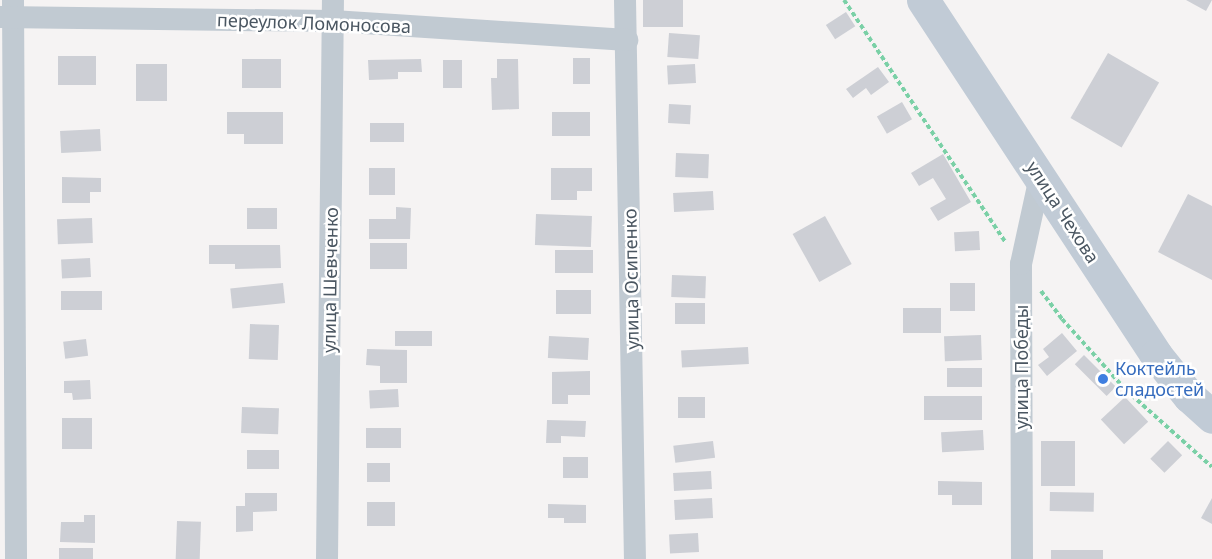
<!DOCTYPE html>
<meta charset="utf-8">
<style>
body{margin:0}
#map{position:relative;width:1212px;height:559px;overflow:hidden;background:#f5f3f3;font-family:"Noto Sans",sans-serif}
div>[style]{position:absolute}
.building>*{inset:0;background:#cdcfd5;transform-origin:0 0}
.path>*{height:4px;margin-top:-2px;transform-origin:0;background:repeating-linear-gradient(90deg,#7ad0a6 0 4.5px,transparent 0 7.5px)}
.street>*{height:22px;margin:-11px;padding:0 11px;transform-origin:11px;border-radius:11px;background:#c1cad2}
.secondary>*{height:33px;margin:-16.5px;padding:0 16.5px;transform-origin:16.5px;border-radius:16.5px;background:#c1cbd6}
.dots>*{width:16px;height:16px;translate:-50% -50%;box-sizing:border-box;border:3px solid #fff;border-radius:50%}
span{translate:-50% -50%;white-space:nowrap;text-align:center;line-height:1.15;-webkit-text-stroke:5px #fff;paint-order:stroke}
.street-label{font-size:18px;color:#4a5661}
.shop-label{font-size:18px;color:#366cbe}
.left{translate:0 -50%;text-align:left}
</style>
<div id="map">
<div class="building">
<i style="left:643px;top:0;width:40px;height:27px"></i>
<i style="clip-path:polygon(1186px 0,1212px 0,1206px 11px)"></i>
<i style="left:846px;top:12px;width:17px;height:24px;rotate:57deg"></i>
<i style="left:669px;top:33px;width:31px;height:24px;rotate:4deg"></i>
<i style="left:1108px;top:53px;width:59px;height:75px;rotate:30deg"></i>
<i style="left:58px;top:56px;width:38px;height:29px"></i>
<i style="left:573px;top:58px;width:17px;height:26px"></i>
<i style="left:242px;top:59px;width:39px;height:29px"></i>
<i style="clip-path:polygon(421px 59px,422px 72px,398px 72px,398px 79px,369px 80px,368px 60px)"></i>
<i style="clip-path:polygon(497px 59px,518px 59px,519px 109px,492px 110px,491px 78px,497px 78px)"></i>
<i style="left:443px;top:60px;width:19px;height:28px"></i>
<i style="left:136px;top:64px;width:31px;height:37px"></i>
<i style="left:695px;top:64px;width:19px;height:28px;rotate:87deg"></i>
<i style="clip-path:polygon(878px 67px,889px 82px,871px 95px,866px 88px,853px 98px,846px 89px)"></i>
<i style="left:902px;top:102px;width:20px;height:29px;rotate:60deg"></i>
<i style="left:669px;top:104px;width:22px;height:19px;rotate:3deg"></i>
<i style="clip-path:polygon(227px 112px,283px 112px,283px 144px,244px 144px,244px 134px,227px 134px)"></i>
<i style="left:552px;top:112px;width:38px;height:24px"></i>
<i style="left:370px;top:123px;width:34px;height:19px"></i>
<i style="left:100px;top:129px;width:22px;height:40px;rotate:87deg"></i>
<i style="left:676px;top:153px;width:33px;height:24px;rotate:2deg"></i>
<i style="clip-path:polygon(943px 154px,971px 202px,938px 221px,930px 208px,946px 199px,933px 178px,919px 186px,911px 173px)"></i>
<i style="left:369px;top:168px;width:26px;height:27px"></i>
<i style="clip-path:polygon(551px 168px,592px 168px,592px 191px,577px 191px,577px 200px,551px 200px)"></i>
<i style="clip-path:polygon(62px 177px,101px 178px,101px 192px,90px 192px,90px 203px,62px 203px)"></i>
<i style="left:713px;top:191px;width:19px;height:40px;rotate:87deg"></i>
<i style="clip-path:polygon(1188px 194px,1212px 206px,1212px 280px,1158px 252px)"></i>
<i style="clip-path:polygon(396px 207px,411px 208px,410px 239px,369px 239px,369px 219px,396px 219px)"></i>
<i style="left:277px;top:208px;width:21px;height:30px;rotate:90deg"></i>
<i style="left:536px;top:214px;width:56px;height:31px;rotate:2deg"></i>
<i style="left:825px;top:216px;width:55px;height:37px;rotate:61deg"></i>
<i style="left:92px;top:218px;width:25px;height:35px;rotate:88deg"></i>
<i style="left:979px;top:231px;width:19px;height:25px;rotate:87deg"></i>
<i style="left:370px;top:243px;width:37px;height:26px"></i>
<i style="clip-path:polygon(209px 245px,280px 245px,281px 268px,235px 269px,235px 264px,209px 264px)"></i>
<i style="left:555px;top:250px;width:38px;height:23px"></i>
<i style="left:90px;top:258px;width:19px;height:29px;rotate:87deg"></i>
<i style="left:672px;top:275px;width:34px;height:22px;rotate:2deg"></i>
<i style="left:283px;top:283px;width:20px;height:53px;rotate:84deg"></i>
<i style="left:950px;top:283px;width:25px;height:28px"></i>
<i style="left:556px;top:290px;width:35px;height:24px"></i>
<i style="left:61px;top:291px;width:41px;height:19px"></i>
<i style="left:675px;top:303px;width:30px;height:21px"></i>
<i style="left:903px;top:308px;width:38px;height:25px"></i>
<i style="left:250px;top:324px;width:29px;height:35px;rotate:2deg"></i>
<i style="left:395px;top:331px;width:37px;height:15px"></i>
<i style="clip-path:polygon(1062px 333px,1077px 351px,1047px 376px,1038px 365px,1049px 357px,1043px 349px)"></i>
<i style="left:981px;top:335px;width:25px;height:37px;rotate:88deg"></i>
<i style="left:549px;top:336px;width:40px;height:22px;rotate:3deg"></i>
<i style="left:86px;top:339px;width:17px;height:23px;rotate:83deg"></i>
<i style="left:748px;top:347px;width:17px;height:67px;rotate:87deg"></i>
<i style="clip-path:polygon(367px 349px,407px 350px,407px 383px,380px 383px,380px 366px,366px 365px)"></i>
<i style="left:1084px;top:355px;width:45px;height:13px;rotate:45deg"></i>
<i style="left:947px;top:368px;width:35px;height:19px"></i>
<i style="clip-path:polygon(590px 371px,590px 395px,568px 395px,568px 404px,552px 404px,552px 372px)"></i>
<i style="clip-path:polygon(90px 380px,91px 399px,73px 400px,72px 393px,64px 393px,64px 381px)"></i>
<i style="left:398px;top:389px;width:18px;height:29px;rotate:87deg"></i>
<i style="left:924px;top:396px;width:58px;height:24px"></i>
<i style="left:678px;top:397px;width:27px;height:21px"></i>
<i style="left:1125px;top:397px;width:34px;height:33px;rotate:47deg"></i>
<i style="left:242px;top:407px;width:37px;height:26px;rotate:2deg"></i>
<i style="left:62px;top:418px;width:30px;height:31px"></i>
<i style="clip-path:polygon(547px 420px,586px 421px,585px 437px,561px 436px,561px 443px,546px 443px)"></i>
<i style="left:366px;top:428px;width:35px;height:20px"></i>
<i style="left:983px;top:430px;width:20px;height:42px;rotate:87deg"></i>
<i style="left:713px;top:441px;width:17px;height:40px;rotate:83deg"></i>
<i style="left:1041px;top:441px;width:34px;height:45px"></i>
<i style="left:1168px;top:441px;width:20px;height:25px;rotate:45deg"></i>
<i style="left:247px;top:450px;width:32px;height:19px"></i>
<i style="left:563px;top:457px;width:25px;height:21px"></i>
<i style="left:367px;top:463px;width:23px;height:19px"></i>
<i style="left:711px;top:471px;width:18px;height:38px;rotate:87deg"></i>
<i style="clip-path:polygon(938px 481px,982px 482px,982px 505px,952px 505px,952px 495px,938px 495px)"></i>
<i style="left:1050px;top:492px;width:44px;height:19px;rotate:1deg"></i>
<i style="clip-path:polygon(245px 493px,277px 493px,277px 511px,253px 512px,253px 531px,236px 532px,236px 506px,245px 506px)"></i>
<i style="left:712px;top:498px;width:20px;height:38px;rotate:87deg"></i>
<i style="clip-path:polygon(1212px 498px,1212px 524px,1201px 518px)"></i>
<i style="left:367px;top:502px;width:28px;height:24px"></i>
<i style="clip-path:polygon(548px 504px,586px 505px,586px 523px,564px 523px,564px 518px,548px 518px)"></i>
<i style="clip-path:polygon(84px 515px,95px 515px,95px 543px,60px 542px,61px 522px,84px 522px)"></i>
<i style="left:177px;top:521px;width:24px;height:38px;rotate:2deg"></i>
<i style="left:698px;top:533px;width:19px;height:29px;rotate:87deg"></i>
<i style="left:59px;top:548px;width:34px;height:11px"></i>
<i style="left:1103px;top:550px;width:9px;height:52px;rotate:90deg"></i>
</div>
<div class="path">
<i style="left:844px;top:0;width:290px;rotate:56.3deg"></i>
<i style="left:1041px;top:291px;width:35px;rotate:53deg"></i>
<i style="left:1062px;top:319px;width:96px;rotate:48deg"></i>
<i style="left:1126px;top:390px;width:115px;rotate:41.8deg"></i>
</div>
<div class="street">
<i style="left:13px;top:0;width:559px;rotate:89.69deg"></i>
<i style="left:625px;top:0;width:559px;rotate:88.98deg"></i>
<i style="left:0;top:17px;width:333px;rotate:0.7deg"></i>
<i style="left:333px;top:21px;width:295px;rotate:3.7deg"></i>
<i style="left:327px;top:559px;width:559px;rotate:-89.39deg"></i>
<i style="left:1022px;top:559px;width:295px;rotate:-90.2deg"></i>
<i style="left:1021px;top:264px;width:89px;rotate:-77.7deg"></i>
</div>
<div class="secondary">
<i style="left:923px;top:0;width:425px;rotate:56.7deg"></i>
<i style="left:1156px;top:355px;width:53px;rotate:51.2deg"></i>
<i style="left:1189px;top:396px;width:31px;rotate:42deg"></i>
</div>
<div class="dots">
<i style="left:1103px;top:379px;background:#3f7fe0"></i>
</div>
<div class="street-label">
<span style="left:314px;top:23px;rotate:2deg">переулок Ломоносова</span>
<span style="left:1063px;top:212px;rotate:57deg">улица Чехова</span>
<span style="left:631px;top:279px;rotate:-91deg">улица Осипенко</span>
<span style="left:330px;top:280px;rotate:-89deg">улица Шевченко</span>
<span style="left:1021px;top:367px;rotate:-90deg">улица Победы</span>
</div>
<div class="shop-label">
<span class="left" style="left:1115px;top:379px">Коктейль<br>сладостей</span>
</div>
</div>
